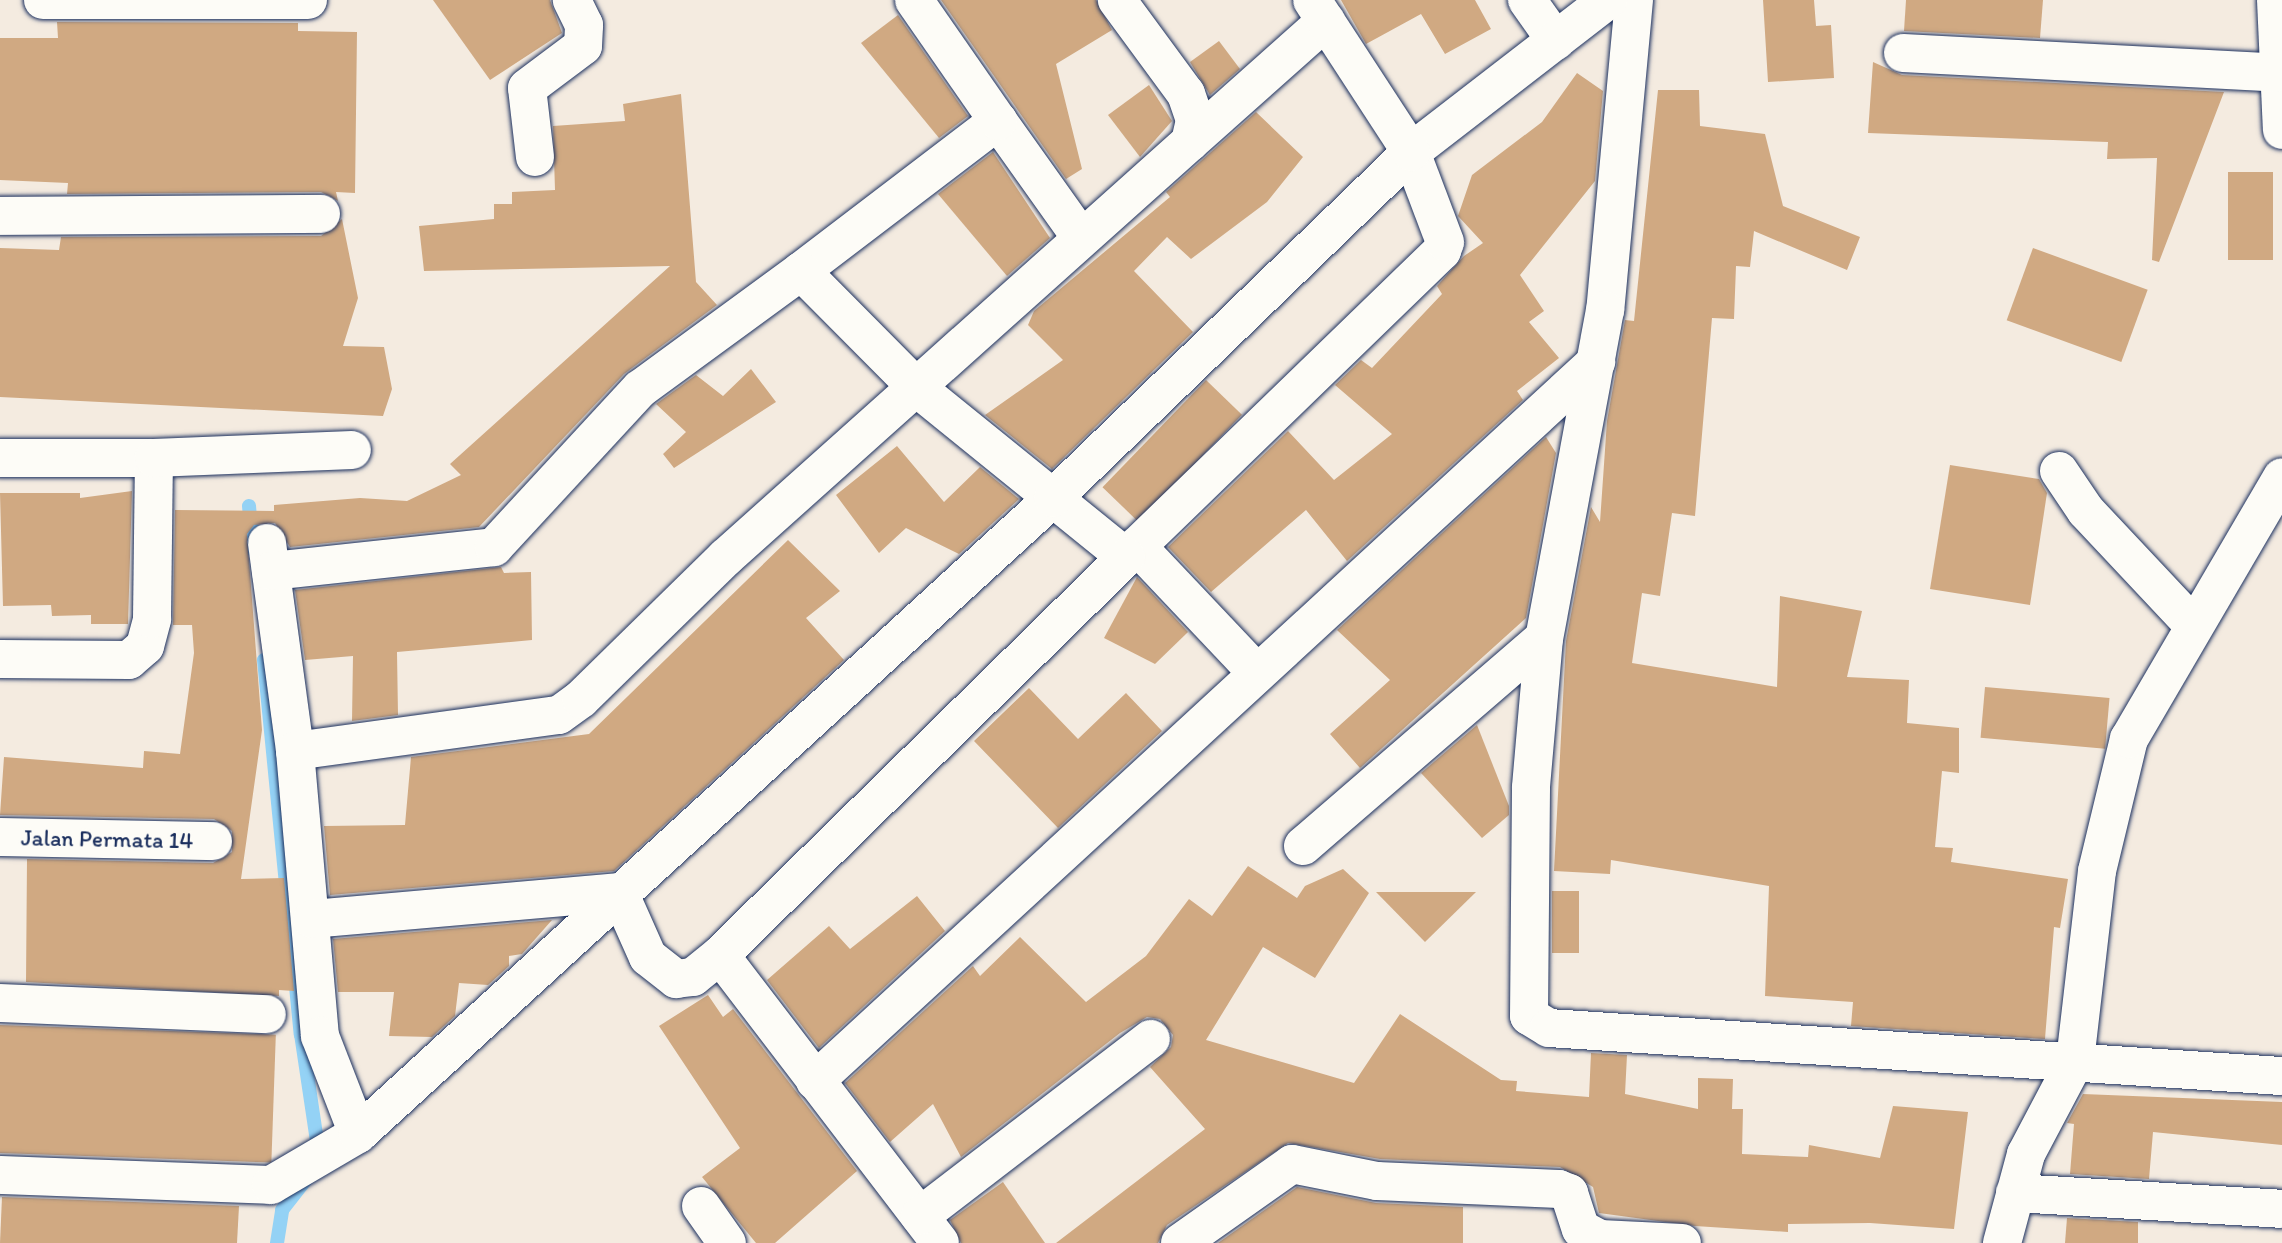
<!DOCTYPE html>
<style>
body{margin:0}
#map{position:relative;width:2282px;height:1243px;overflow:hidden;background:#f4ebe0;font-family:Itim,sans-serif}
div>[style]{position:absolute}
.stream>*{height:14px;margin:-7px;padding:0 7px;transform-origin:7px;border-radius:7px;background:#94d2f5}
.building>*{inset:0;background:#d0a982;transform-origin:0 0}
.roads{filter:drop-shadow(0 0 2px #1b2f5e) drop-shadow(0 0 2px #1b2f5e)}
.minor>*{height:38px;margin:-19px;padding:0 19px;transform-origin:19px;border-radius:19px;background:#fdfcf7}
span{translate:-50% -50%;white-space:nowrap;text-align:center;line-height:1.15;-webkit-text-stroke:5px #fdfcf7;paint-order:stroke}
.street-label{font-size:23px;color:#1b2f5e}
</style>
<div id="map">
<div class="stream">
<i style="left:249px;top:506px;width:44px;rotate:84.8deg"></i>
<i style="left:264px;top:660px;width:376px;rotate:84.4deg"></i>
<i style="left:301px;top:1034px;width:122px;rotate:81.5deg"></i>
<i style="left:277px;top:1243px;width:33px;rotate:-81deg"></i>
<i style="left:282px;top:1210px;width:41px;rotate:-52deg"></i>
</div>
<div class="building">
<i style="clip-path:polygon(433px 0,550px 0,562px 33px,490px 80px)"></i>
<i style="clip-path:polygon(941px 0,1096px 0,1112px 30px,1056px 64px,1082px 169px,1066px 179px)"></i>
<i style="clip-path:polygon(1341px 0,1475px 0,1491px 29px,1445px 54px,1421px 14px,1366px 44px)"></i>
<i style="clip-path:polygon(1763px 0,1814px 0,1816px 26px,1831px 25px,1834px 78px,1768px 82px)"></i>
<i style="clip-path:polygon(1906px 0,2043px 0,2040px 38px,1904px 31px)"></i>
<i style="clip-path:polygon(898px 15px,968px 116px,939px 138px,861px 43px)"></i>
<i style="clip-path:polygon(57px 22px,298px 23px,298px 31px,357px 32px,355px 193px,336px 192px,338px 201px,321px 192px,67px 194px,68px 183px,0 180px,0 38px,58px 38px)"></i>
<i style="clip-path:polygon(1219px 41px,1240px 69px,1210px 95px,1190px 62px)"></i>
<i style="clip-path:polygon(1873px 62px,1902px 75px,2224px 92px,2159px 262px,2152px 260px,2157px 158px,2107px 159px,2108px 142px,1868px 133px)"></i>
<i style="clip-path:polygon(1577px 73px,1603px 91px,1595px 181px,1520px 275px,1544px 311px,1529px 322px,1559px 358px,1517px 391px,1523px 400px,1347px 561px,1306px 510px,1211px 592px,1168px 547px,1288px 431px,1334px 480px,1392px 434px,1335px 385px,1361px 360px,1372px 368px,1442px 294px,1437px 286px,1464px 256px,1483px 243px,1458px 216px,1472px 175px,1542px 122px)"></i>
<i style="clip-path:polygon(1149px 85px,1172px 121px,1140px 157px,1108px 115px)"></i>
<i style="clip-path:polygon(1658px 90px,1699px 90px,1700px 126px,1765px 134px,1783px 206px,1860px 237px,1847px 270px,1754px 231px,1750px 267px,1736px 266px,1734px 319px,1712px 318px,1695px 516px,1672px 513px,1660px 596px,1642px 593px,1632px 663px,1777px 687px,1780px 596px,1862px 611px,1847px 677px,1909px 680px,1907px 723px,1959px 728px,1959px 773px,1942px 771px,1935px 847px,1953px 848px,1951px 862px,2068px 879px,2060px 928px,2054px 927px,2045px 1039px,1851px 1026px,1853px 1002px,1765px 996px,1769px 886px,1611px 860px,1610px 874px,1554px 871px,1566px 641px,1591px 507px,1600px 522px,1607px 421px,1625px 320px,1634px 321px)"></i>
<i style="clip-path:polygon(681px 94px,696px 282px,717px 305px,624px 374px,479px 527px,290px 547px,275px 523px,254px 525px,247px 534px,262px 730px,241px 879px,284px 878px,294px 991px,279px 990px,279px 996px,26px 982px,27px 859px,213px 863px,232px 852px,232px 831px,214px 819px,0 815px,4px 757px,143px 768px,144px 751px,180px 754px,194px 653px,192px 625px,173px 625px,175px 510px,274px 511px,274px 505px,360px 498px,407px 501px,461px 475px,450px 464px,670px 266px,424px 271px,419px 226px,494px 219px,494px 204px,512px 204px,512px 192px,555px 190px,553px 126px,625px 121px,623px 104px)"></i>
<i style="clip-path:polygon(1256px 112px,1303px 157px,1267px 202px,1191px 259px,1167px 237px,1134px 271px,1193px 332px,1052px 469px,985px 415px,1063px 360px,1028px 325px,1034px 311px,1170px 197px,1166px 192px)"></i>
<i style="clip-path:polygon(993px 152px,1050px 238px,1007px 276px,938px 194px)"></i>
<i style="left:2228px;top:172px;width:45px;height:88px"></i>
<i style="clip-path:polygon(342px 219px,358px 298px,343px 346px,384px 347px,392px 389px,383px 416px,0 397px,0 248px,59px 250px,61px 237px,321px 236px)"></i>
<i style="left:2033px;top:248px;width:122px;height:77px;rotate:20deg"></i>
<i style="clip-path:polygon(751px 369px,776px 402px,674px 468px,663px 454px,686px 432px,656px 404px,696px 375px,723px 396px)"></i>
<i style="left:1206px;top:380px;width:50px;height:149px;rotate:44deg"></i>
<i style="clip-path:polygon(1546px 437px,1556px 453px,1526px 618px,1360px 768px,1330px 734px,1390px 680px,1337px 630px)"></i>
<i style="clip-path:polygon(897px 446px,944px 502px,980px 467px,1019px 499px,959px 554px,906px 528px,879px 553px,836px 495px)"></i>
<i style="clip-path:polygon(1950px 465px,2039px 479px,2047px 493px,2030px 605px,1930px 589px)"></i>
<i style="clip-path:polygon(132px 491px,128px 624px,91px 624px,91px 615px,52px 616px,51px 605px,3px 606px,0 493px,80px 493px,80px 498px)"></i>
<i style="clip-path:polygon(788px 540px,840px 591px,806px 618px,844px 660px,614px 871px,330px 895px,324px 826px,405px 825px,411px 757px,589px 734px)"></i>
<i style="clip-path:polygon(501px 567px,504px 573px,531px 572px,532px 640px,397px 652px,398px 715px,352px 721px,353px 656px,305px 660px,295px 590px)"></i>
<i style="clip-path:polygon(1137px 577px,1188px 632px,1155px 664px,1104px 638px)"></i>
<i style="left:1985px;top:687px;width:125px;height:51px;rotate:5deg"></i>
<i style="clip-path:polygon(1029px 688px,1078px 739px,1126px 693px,1162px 731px,1058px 828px,974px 741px)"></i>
<i style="clip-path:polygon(1477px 725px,1509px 806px,1509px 815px,1482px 838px,1421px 773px)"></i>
<i style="clip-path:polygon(1248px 866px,1297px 898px,1305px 886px,1343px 869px,1369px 893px,1315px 978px,1263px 947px,1206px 1040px,1354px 1083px,1400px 1014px,1501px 1080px,1517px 1081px,1516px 1091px,1589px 1097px,1591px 1053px,1627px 1055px,1625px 1094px,1698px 1109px,1698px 1078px,1733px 1079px,1732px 1109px,1743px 1109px,1742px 1154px,1808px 1157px,1809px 1145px,1880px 1158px,1893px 1106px,1968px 1112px,1954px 1229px,1870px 1223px,1788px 1224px,1788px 1232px,1695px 1226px,1599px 1213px,1593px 1187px,1560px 1167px,1380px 1159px,1288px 1143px,1167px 1225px,1158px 1243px,1056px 1243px,1205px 1129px,1150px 1067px,1171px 1047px,1173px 1035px,1160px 1019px,1147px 1017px,1120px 1033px,961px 1157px,933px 1104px,890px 1142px,845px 1083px,973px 966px,980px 976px,1020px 937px,1086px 1002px,1146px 956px,1189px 899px,1212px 916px)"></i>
<i style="left:1552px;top:891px;width:27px;height:62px"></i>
<i style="clip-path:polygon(1376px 892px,1476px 892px,1425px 942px)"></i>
<i style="clip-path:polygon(917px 896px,945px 931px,819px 1048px,767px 980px,829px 926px,850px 949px)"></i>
<i style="clip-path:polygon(552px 920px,522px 954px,509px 956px,509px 966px,488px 985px,459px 983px,455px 1016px,432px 1037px,389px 1036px,394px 992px,338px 992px,333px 939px)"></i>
<i style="clip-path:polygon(708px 995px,723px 1017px,733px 1009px,857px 1171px,775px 1243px,756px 1243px,702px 1177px,740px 1148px,659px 1026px)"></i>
<i style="left:0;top:1025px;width:276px;height:128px;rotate:2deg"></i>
<i style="clip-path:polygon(2083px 1094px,2282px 1102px,2282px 1145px,2153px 1132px,2149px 1179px,2070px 1174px,2074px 1124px,2067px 1123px)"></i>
<i style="clip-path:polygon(1003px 1182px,1045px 1243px,961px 1243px,950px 1220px)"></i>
<i style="clip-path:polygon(1297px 1187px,1376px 1203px,1463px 1207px,1463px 1243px,1218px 1243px)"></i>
<i style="clip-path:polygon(2px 1197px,239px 1206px,237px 1243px,0 1243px)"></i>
<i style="clip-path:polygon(2067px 1218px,2138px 1222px,2138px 1243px,2065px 1243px)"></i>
</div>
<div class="roads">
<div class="minor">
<i style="left:43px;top:0;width:265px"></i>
<i style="left:1527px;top:0;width:50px;rotate:54.7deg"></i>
<i style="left:1634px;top:0;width:311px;rotate:95.3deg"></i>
<i style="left:1605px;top:310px;width:334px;rotate:100.5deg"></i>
<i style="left:1544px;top:638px;width:151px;rotate:95deg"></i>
<i style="left:1531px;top:788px;width:228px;rotate:90.5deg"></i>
<i style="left:1529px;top:1016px;width:23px;rotate:31deg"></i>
<i style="left:1549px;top:1028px;width:735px;rotate:3.75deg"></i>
<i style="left:2276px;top:0;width:130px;rotate:87.4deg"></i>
<i style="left:1903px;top:53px;width:377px;rotate:3deg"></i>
<i style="left:998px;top:121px;width:140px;rotate:54.6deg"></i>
<i style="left:1190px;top:142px;width:182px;rotate:-41.7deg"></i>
<i style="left:535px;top:157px;width:69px;rotate:-96.6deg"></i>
<i style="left:527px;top:88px;width:70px;rotate:-36.9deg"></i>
<i style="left:583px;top:46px;width:21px;rotate:-87deg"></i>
<i style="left:584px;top:25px;width:28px;rotate:-116deg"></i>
<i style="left:0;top:216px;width:321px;rotate:-0.4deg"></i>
<i style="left:801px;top:271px;width:248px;rotate:-37.3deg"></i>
<i style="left:998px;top:121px;width:147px;rotate:-124.8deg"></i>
<i style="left:0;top:458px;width:154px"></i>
<i style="left:2059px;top:471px;width:48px;rotate:56deg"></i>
<i style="left:2086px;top:511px;width:155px;rotate:46.8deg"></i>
<i style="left:267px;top:543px;width:210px;rotate:82.3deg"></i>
<i style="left:295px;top:751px;width:286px;rotate:85deg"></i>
<i style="left:320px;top:1036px;width:105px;rotate:68.8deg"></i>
<i style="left:1137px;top:546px;width:173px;rotate:46.6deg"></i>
<i style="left:1126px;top:557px;width:440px;rotate:-44.1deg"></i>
<i style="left:1442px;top:251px;width:9px;rotate:-72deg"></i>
<i style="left:1445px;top:242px;width:96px;rotate:-110.7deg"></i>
<i style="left:1411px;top:152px;width:249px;rotate:-37.7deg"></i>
<i style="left:271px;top:571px;width:224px;rotate:-6.1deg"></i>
<i style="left:494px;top:547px;width:215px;rotate:-47.3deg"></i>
<i style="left:640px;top:389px;width:200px;rotate:-36.2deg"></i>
<i style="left:801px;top:271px;width:165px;rotate:45.2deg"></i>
<i style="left:917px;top:388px;width:269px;rotate:39deg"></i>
<i style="left:1126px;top:557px;width:569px;rotate:135.57deg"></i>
<i style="left:720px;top:955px;width:362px;rotate:52.6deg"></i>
<i style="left:0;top:659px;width:129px;rotate:0.4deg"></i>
<i style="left:129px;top:660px;width:21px;rotate:-41deg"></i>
<i style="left:145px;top:646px;width:28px;rotate:-75deg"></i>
<i style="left:152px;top:619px;width:161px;rotate:-89.3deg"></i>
<i style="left:154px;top:458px;width:198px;rotate:-2.3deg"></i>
<i style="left:295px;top:751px;width:266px;rotate:-7.8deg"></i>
<i style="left:559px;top:715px;width:27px;rotate:-36deg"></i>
<i style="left:581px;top:699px;width:202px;rotate:-44.4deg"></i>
<i style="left:725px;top:558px;width:624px;rotate:-41.82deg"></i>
<i style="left:1190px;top:142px;width:23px;rotate:-77deg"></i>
<i style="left:1195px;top:120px;width:28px;rotate:-109deg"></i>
<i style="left:1186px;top:94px;width:117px;rotate:-126.3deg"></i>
<i style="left:0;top:837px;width:213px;rotate:1.1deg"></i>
<i style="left:1303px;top:846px;width:318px;rotate:-40.8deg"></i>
<i style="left:312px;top:919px;width:308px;rotate:-5deg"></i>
<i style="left:619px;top:892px;width:71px;rotate:66deg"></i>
<i style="left:648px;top:957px;width:36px;rotate:38deg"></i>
<i style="left:676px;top:979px;width:17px;rotate:-7deg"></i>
<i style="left:693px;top:977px;width:35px;rotate:-39deg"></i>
<i style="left:0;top:1003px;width:267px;rotate:2.4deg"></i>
<i style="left:815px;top:1081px;width:1062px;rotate:-42.63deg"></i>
<i style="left:0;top:1175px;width:271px;rotate:2.1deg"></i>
<i style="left:271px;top:1185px;width:101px;rotate:-30.4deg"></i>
<i style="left:358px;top:1134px;width:942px;rotate:-42.46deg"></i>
<i style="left:1053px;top:498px;width:498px;rotate:-44deg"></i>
<i style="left:1411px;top:152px;width:181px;rotate:-123.1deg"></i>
<i style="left:2015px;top:1193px;width:267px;rotate:3.4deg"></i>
<i style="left:701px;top:1206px;width:45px;rotate:54.9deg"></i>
<i style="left:920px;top:1216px;width:291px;rotate:-37.5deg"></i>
<i style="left:1180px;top:1243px;width:137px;rotate:-35.2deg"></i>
<i style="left:1292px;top:1164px;width:87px;rotate:11.3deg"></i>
<i style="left:1377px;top:1181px;width:182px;rotate:2.5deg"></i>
<i style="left:1559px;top:1189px;width:11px;rotate:22deg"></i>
<i style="left:1569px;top:1193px;width:38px;rotate:72deg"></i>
<i style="left:1581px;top:1229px;width:21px;rotate:28deg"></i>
<i style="left:1600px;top:1239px;width:82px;rotate:2.8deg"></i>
<i style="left:2002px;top:1243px;width:92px;rotate:-74.9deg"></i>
<i style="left:2026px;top:1154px;width:105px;rotate:-62.2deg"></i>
<i style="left:2075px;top:1061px;width:191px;rotate:-83.4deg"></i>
<i style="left:2097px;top:871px;width:136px;rotate:-76.4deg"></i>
<i style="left:2129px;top:739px;width:303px;rotate:-59.7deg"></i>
</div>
</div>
<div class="street-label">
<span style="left:107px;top:839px;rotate:1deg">Jalan Permata 14</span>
</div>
</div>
